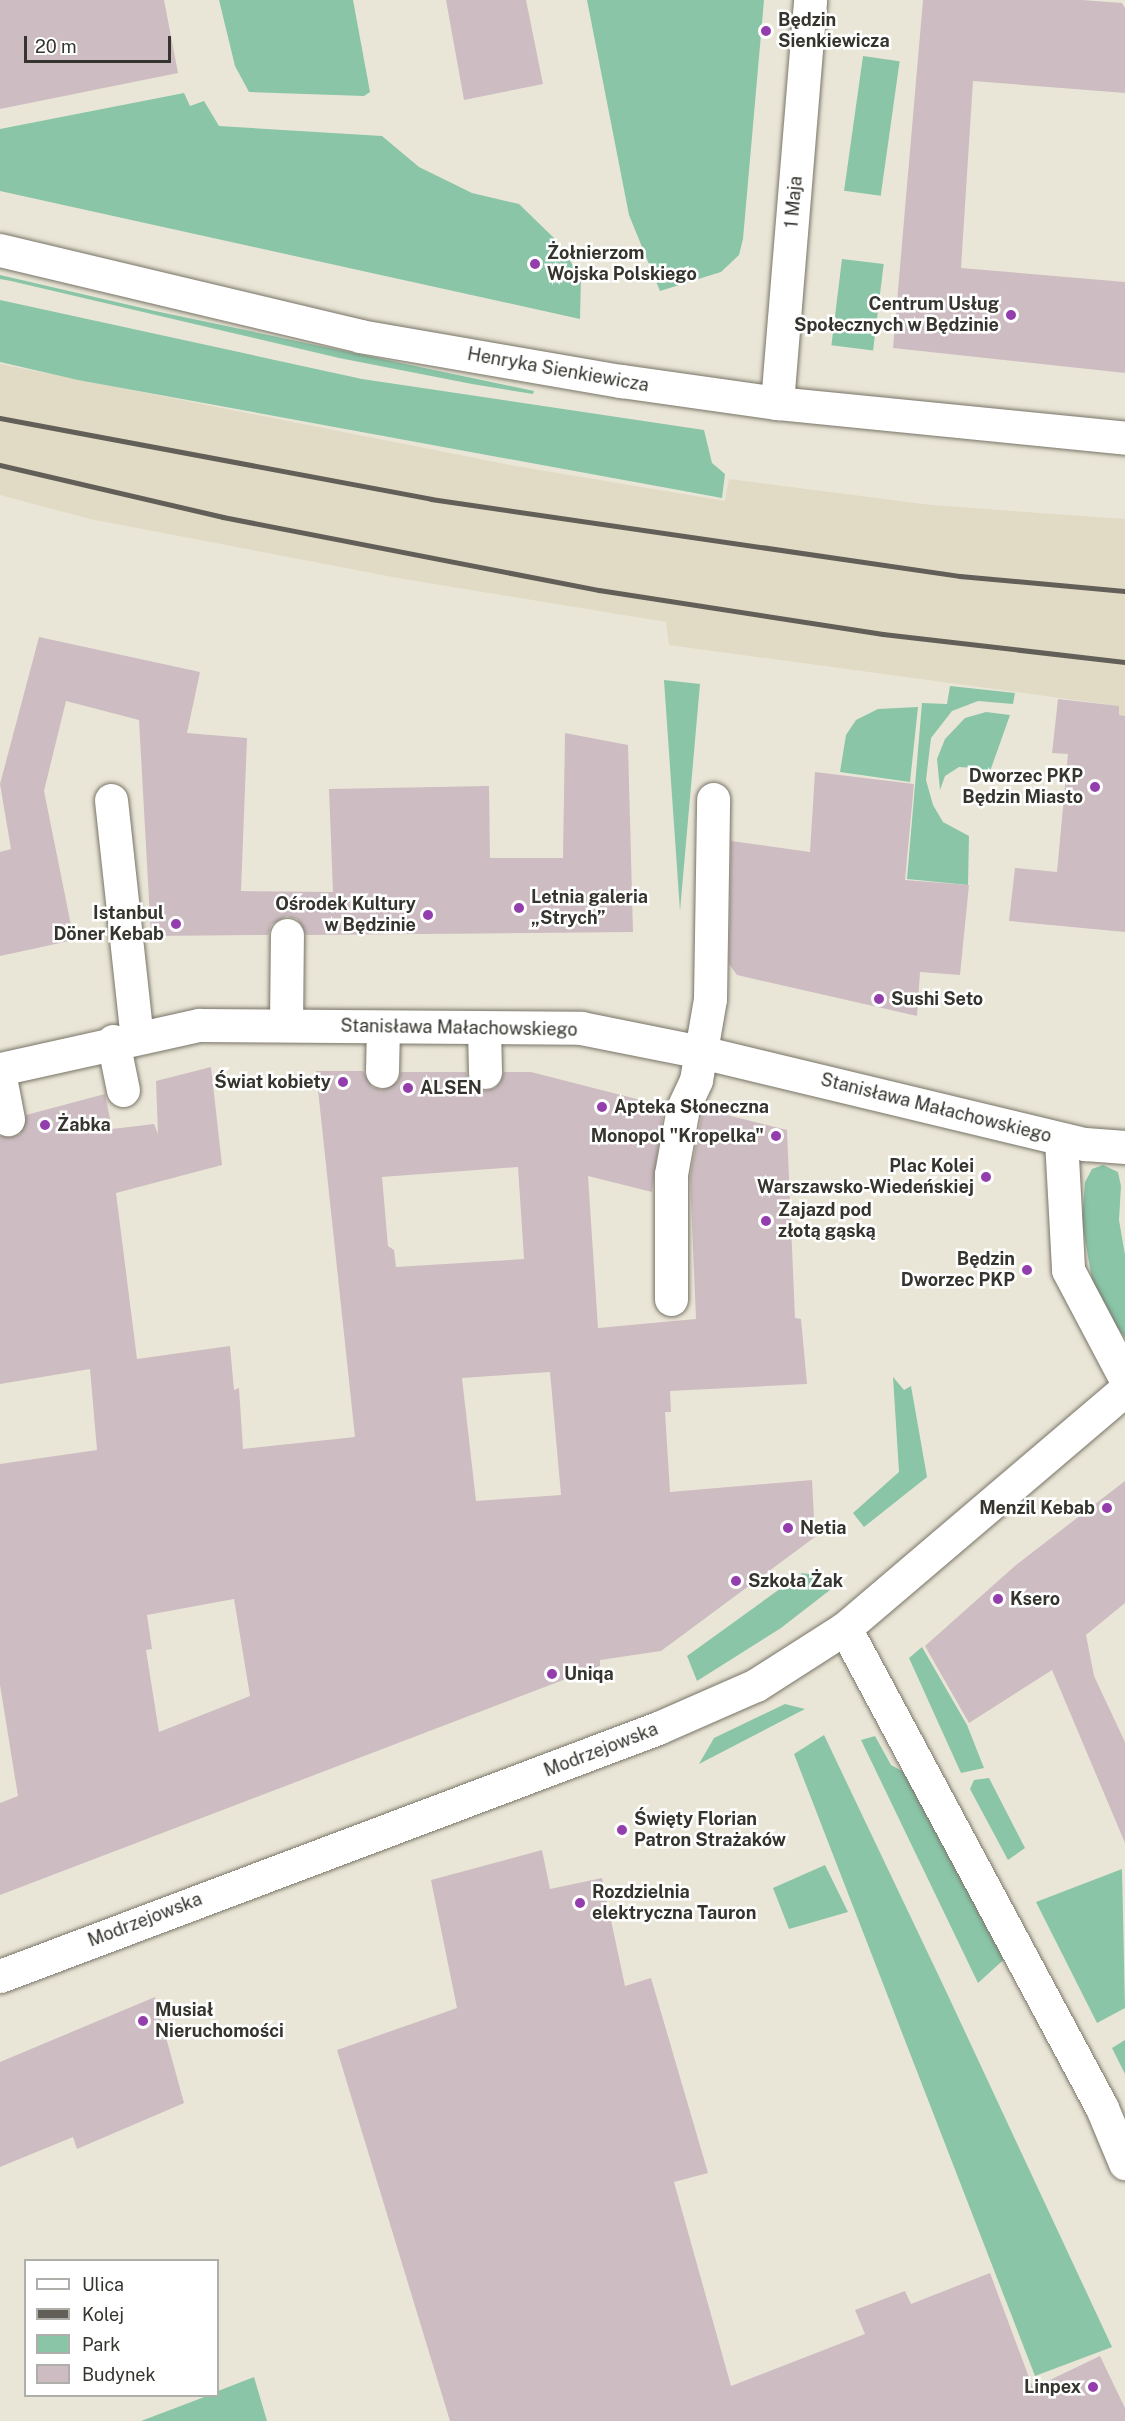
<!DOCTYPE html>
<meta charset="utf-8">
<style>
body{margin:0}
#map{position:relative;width:1125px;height:2421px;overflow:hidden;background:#eae6d7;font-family:"Public Sans",sans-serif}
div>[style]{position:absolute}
.built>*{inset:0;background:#e1dac4}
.green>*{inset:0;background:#8ac5a8;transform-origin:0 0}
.building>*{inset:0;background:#cdbdc2}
.roads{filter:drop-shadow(0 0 2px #787467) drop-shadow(0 0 2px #787467)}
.minor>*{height:33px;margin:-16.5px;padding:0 16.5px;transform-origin:16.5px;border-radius:16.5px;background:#fff}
.tertiary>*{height:33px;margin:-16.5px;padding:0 16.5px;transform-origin:16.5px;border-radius:16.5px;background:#fff}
.rail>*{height:4.5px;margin:-2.25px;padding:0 2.25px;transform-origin:2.25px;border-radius:2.25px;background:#615f57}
.dots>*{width:16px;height:16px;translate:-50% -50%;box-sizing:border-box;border:3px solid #fff;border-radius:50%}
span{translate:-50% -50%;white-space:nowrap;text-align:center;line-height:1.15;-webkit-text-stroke:5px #fff;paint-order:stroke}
.poi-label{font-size:18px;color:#35342e;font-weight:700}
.left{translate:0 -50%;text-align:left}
.right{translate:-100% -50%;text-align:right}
.street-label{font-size:18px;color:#35342e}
.legend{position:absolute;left:24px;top:2259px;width:195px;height:138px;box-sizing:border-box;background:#fff;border:2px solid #aeaeab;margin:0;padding:8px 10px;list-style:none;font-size:18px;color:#35342e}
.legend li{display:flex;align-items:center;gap:12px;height:30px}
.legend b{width:30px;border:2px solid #aeaeab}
.scale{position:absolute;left:24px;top:36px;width:147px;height:27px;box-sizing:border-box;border:3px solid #35342e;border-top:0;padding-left:8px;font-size:18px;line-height:21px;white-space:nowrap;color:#35342e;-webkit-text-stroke:4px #fff;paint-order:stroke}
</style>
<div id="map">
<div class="built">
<i style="clip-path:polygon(0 364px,510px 465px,725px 501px,729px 479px,931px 505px,1125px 519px,1125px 716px,1119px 715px,1119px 706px,669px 645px,666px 622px,398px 578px,90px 519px,0 495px)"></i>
</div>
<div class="green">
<i style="clip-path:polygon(219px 0,353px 0,370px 92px,364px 96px,249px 92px,235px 66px)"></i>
<i style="clip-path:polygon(587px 0,764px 0,743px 239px,739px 255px,721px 272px,660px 291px,629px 215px)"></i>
<i style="left:863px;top:56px;width:37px;height:136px;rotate:8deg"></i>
<i style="clip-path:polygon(184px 93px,190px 106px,204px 101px,219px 126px,382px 136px,419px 167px,472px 193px,519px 204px,555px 239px,581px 277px,580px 319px,0 191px,0 129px)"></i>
<i style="left:842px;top:259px;width:42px;height:87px;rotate:7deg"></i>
<i style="clip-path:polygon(0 275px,155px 311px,534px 391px,533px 394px,472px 384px,339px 358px,11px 281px,0 279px)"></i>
<i style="clip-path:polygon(0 300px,362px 379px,704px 430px,712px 463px,725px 474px,722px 498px,78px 380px,0 362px)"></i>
<i style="clip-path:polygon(664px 680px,700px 684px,680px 911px)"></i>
<i style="clip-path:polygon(950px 686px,1015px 693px,1013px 704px,978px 701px,952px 711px,931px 738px,926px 780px,933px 805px,943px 822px,969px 836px,968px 885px,907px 879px,922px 703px,947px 704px)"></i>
<i style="clip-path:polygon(918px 707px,910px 782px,840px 772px,846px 735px,856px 720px,878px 709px)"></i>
<i style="clip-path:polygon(986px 712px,1010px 715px,988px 777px,977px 768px,959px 767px,945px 776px,940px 790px,937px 759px,945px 739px,965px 718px)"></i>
<i style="clip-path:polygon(1103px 1165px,1118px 1172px,1121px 1186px,1119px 1220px,1125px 1255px,1125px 1338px,1095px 1297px,1082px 1222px,1085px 1182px,1092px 1169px)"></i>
<i style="clip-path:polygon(893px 1377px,904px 1390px,911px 1386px,927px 1477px,864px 1527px,853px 1513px,899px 1472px)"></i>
<i style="clip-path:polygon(802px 1573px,816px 1575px,830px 1590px,781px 1628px,697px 1681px,687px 1656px)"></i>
<i style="clip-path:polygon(922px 1647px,967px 1725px,984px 1768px,961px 1773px,909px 1658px)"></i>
<i style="clip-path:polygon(785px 1704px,805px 1709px,699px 1764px,714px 1738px)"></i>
<i style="clip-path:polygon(824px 1735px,945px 1989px,1112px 2347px,1035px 2376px,794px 1754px)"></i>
<i style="clip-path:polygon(875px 1736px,891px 1765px,913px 1777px,1010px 1954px,978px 1983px,861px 1740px)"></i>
<i style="clip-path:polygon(989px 1778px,1025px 1848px,1008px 1860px,970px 1789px,974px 1780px)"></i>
<i style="clip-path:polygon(825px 1865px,848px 1912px,789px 1929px,773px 1888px)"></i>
<i style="clip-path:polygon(1122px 1869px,1125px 2008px,1097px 2023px,1036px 1902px)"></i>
<i style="clip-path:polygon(1125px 2040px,1125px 2074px,1112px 2048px)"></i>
<i style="clip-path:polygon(254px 2377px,267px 2421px,141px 2421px,207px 2396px,218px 2396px,218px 2391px)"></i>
</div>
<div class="building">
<i style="clip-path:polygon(0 0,164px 0,178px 73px,0 109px)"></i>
<i style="clip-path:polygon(446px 0,526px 0,543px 84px,464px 100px)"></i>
<i style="clip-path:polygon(923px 0,1082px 0,1122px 3px,1125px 8px,1125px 93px,973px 81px,961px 268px,1125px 282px,1125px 373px,893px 348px)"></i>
<i style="clip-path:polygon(39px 637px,200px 672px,187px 733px,247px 738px,241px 891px,333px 892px,329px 789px,489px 786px,490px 858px,563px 858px,565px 733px,628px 745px,633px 932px,306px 935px,297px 919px,287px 916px,271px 925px,268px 935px,151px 936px,139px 720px,66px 701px,44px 791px,74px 940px,0 956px,0 852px,11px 849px,0 784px)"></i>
<i style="clip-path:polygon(1058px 699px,1119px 706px,1119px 715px,1125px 716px,1125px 932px,1009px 921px,1015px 868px,1057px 872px,1068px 754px,1052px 753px)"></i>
<i style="clip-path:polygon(815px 772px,914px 784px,905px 880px,969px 885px,960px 975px,920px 972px,917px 1016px,737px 975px,729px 964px,731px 841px,810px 852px)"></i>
<i style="clip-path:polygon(evenodd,211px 1067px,222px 1165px,116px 1193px,137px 1359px,230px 1346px,234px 1390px,239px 1388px,243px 1449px,355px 1437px,316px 1071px,363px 1071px,372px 1087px,382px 1090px,398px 1081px,401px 1072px,466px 1072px,469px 1082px,485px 1091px,495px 1088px,504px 1072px,531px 1072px,664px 1106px,652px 1192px,588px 1176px,598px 1328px,696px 1319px,690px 1176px,703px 1109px,787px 1130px,795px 1318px,801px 1319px,807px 1384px,670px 1391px,671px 1412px,665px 1412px,670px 1492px,812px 1480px,815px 1537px,661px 1651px,600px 1660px,600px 1666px,0 1895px,0 1803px,18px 1796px,0 1685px,0 1464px,97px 1450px,90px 1369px,0 1384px,0 1136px,11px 1137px,20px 1134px,26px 1115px,105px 1094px,112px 1129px,154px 1124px,158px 1134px,156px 1081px,211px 1067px,518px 1167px,524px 1259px,396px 1267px,394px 1250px,388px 1246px,382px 1177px,518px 1167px,211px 1067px,550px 1372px,561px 1495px,476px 1501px,462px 1378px,550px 1372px,211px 1067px,234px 1599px,250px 1696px,159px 1732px,146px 1650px,152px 1649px,147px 1615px,234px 1599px)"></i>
<i style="clip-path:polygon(1125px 1481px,1125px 1603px,1086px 1635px,1094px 1676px,1125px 1742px,1125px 1843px,1052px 1670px,969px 1723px,925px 1646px,1016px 1565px)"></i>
<i style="clip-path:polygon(542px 1850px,550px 1889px,602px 1878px,625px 1986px,651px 1978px,708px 2173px,674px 2182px,731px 2386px,865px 2334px,855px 2310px,905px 2291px,911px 2304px,990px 2273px,1033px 2388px,1100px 2356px,1125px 2408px,1125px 2421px,450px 2421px,337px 2050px,457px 2008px,431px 1880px)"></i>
<i style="clip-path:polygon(155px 1997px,184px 2103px,77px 2149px,73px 2137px,0 2167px,0 2062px)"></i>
</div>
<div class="roads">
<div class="minor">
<i style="left:777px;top:403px;width:404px;rotate:-85.3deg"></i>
<i style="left:111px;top:800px;width:239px;rotate:83.8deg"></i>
<i style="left:286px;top:1025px;width:90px;rotate:-89.4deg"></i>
<i style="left:484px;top:1028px;width:44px;rotate:88.7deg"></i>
<i style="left:113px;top:1041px;width:50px;rotate:78.5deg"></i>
<i style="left:0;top:1069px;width:204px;rotate:-12.5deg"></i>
<i style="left:199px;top:1025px;width:382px;rotate:0.4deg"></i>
<i style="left:581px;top:1028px;width:122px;rotate:11.3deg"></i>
<i style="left:701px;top:1052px;width:395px;rotate:13.5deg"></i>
<i style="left:1085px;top:1144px;width:40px;rotate:4.3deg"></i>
<i style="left:382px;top:1071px;width:44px;rotate:-88.7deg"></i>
<i style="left:0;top:1077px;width:43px;rotate:79.2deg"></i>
<i style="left:1061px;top:1139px;width:131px;rotate:86.9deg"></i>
<i style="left:1068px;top:1270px;width:122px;rotate:62.2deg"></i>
<i style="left:671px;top:1299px;width:125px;rotate:-90deg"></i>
<i style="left:671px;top:1174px;width:67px;rotate:-79.7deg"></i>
<i style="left:683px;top:1108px;width:31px;rotate:-65deg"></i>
<i style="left:696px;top:1080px;width:82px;rotate:-80.2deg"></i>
<i style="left:710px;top:999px;width:200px;rotate:-89.1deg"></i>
<i style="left:845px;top:1628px;width:544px;rotate:61.83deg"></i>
<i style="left:1102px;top:2108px;width:60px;rotate:67.3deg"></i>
<i style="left:0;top:1976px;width:703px;rotate:-20.65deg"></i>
<i style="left:658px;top:1728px;width:107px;rotate:-23.7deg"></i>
<i style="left:756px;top:1685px;width:106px;rotate:-32.6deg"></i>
<i style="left:845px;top:1628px;width:367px;rotate:-40.4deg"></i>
</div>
<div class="tertiary">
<i style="left:0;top:250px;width:370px;rotate:13.4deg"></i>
<i style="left:360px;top:336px;width:265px;rotate:9.8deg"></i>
<i style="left:621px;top:381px;width:158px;rotate:8deg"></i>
<i style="left:777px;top:403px;width:350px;rotate:5.7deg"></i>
</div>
</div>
<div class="rail">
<i style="left:0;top:418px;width:439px;rotate:10.6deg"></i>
<i style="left:431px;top:499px;width:535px;rotate:8.28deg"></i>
<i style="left:960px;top:576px;width:166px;rotate:5.2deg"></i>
<i style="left:0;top:465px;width:229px;rotate:13.1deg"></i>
<i style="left:223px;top:517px;width:383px;rotate:11deg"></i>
<i style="left:599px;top:590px;width:287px;rotate:8.8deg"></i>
<i style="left:883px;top:634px;width:244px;rotate:6.6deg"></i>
</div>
<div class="dots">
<i style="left:766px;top:31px;background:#933eac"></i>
<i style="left:535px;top:264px;background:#933eac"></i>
<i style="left:1011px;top:315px;background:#933eac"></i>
<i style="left:1095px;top:787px;background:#933eac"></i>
<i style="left:519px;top:908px;background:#933eac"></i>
<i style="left:428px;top:915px;background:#933eac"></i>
<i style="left:176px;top:924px;background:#933eac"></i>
<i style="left:879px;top:999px;background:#933eac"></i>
<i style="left:343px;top:1082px;background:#933eac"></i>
<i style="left:408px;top:1088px;background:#933eac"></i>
<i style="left:602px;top:1107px;background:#933eac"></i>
<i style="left:45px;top:1125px;background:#933eac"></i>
<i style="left:776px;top:1136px;background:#933eac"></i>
<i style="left:986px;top:1177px;background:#933eac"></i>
<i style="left:766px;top:1221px;background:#933eac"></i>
<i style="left:1027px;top:1270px;background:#933eac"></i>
<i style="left:1107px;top:1508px;background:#933eac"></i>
<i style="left:788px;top:1528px;background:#933eac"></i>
<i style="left:736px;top:1581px;background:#933eac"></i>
<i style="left:998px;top:1599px;background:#933eac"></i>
<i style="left:552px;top:1674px;background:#933eac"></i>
<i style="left:622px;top:1830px;background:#933eac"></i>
<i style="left:580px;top:1903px;background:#933eac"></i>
<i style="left:143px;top:2021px;background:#933eac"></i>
<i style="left:1093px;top:2387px;background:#933eac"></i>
</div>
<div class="poi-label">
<span class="left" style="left:778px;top:31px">Będzin<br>Sienkiewicza</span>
<span class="left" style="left:547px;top:264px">Żołnierzom<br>Wojska Polskiego</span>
<span class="right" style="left:999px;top:315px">Centrum Usług<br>Społecznych w Będzinie</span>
<span class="right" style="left:1083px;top:787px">Dworzec PKP<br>Będzin Miasto</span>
<span class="left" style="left:531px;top:908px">Letnia galeria<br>„Strych”</span>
<span class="right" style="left:416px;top:915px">Ośrodek Kultury<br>w Będzinie</span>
<span class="right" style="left:164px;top:924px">Istanbul<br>Döner Kebab</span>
<span class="left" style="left:891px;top:999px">Sushi Seto</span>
<span class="right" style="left:331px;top:1082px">Świat kobiety</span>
<span class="left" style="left:420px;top:1088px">ALSEN</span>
<span class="left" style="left:614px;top:1107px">Apteka Słoneczna</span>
<span class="left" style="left:57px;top:1125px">Żabka</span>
<span class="right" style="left:764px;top:1136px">Monopol "Kropelka"</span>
<span class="right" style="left:974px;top:1177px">Plac Kolei<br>Warszawsko-Wiedeńskiej</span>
<span class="left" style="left:778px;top:1221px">Zajazd pod<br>złotą gąską</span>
<span class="right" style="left:1015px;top:1270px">Będzin<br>Dworzec PKP</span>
<span class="right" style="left:1095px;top:1508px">Menzil Kebab</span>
<span class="left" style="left:800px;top:1528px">Netia</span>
<span class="left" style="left:748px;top:1581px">Szkoła Żak</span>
<span class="left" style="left:1010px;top:1599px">Ksero</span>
<span class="left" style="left:564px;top:1674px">Uniqa</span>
<span class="left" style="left:634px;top:1830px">Święty Florian<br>Patron Strażaków</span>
<span class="left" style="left:592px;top:1903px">Rozdzielnia<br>elektryczna Tauron</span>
<span class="left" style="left:155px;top:2021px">Musiał<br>Nieruchomości</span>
<span class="right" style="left:1081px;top:2387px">Linpex</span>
</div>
<div class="street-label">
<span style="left:794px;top:202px;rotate:-85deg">1 Maja</span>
<span style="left:558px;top:370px;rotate:10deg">Henryka Sienkiewicza</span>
<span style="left:459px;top:1028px;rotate:1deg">Stanisława Małachowskiego</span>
<span style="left:936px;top:1108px;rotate:14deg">Stanisława Małachowskiego</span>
<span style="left:601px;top:1750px;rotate:-21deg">Modrzejowska</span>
<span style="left:145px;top:1920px;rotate:-21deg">Modrzejowska</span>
</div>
<ul class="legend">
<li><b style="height:8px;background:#fff"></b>Ulica</li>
<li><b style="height:8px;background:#615f57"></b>Kolej</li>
<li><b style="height:16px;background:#8ac5a8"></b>Park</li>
<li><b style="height:16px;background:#cdbdc2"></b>Budynek</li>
</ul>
<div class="scale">20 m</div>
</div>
